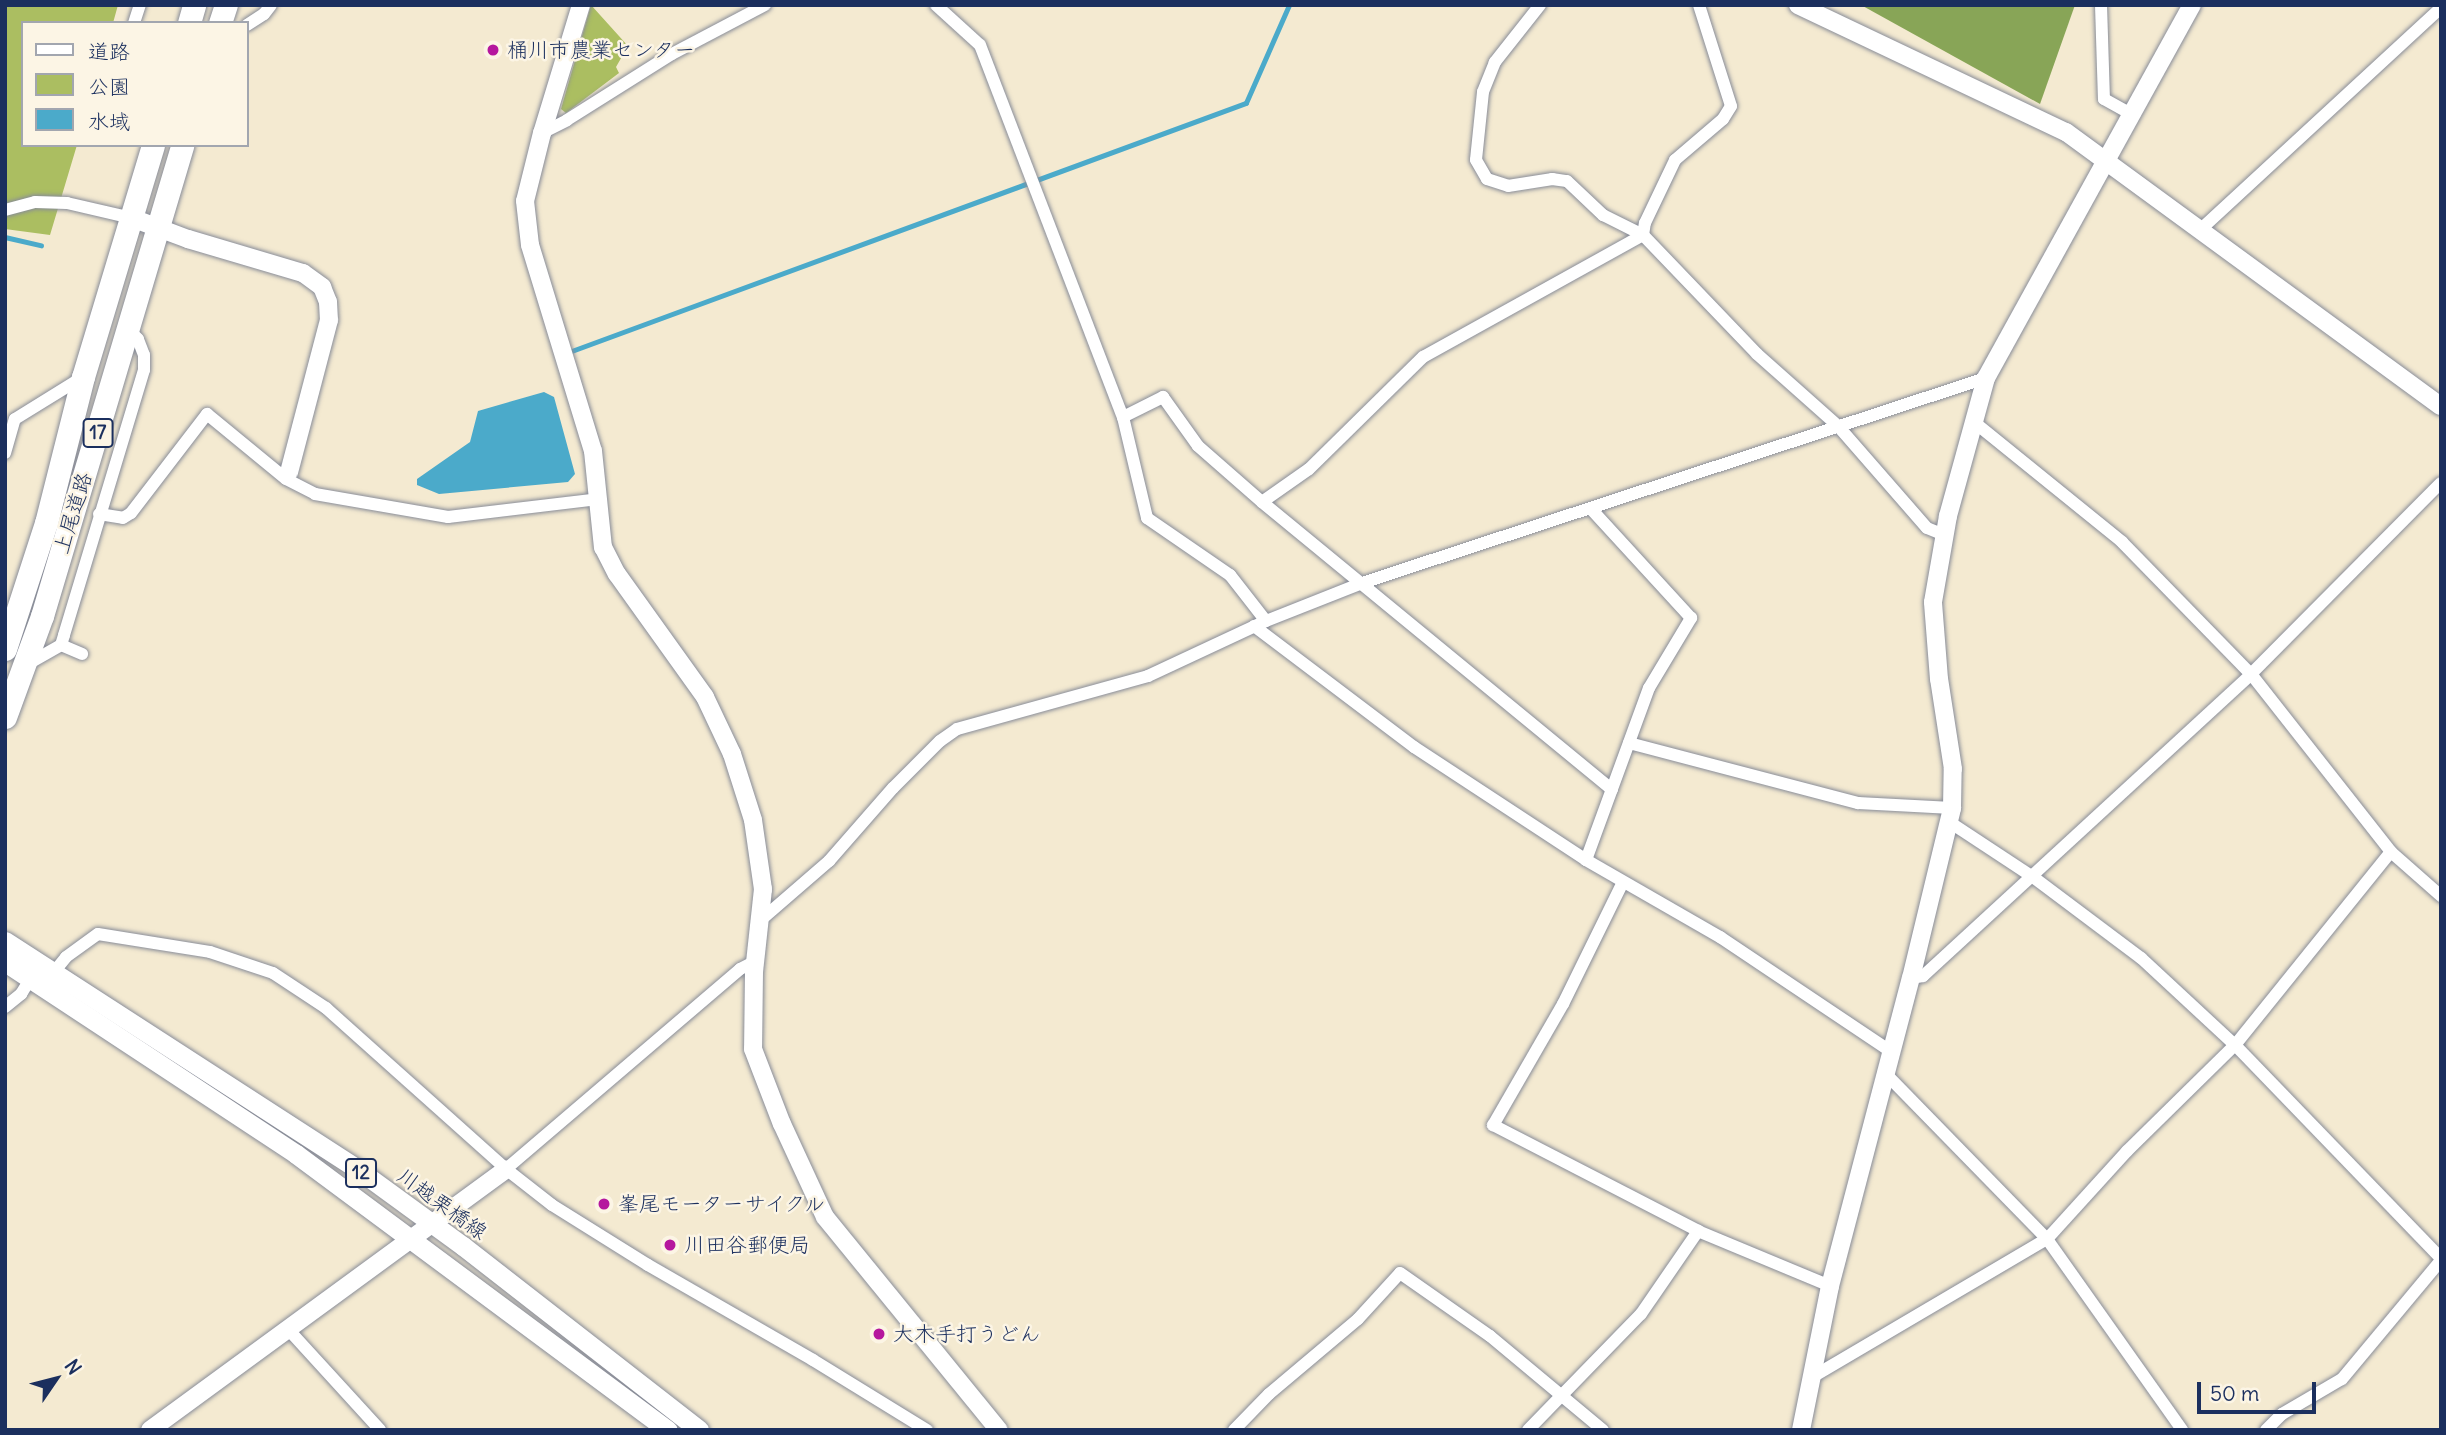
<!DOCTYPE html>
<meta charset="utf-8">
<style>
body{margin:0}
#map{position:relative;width:2446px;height:1435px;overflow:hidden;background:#f4ead1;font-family:Delius,"Klee One",sans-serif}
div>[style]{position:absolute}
.green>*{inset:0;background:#abbe61}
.forest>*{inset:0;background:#88a557}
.water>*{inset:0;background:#4baaca}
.stream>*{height:4.5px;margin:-2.25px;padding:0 2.25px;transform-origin:2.25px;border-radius:2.25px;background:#4baaca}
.roads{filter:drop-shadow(0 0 2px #888c98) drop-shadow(0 0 2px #888c98)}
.street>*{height:12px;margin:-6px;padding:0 6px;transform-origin:6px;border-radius:6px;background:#fff}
.secondary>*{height:18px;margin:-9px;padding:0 9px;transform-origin:9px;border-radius:9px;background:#fff}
.primary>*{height:19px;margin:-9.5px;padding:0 9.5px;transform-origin:9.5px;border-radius:9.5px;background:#fff}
.highway>*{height:23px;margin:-11.5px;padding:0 11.5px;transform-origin:11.5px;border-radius:11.5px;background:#fff}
.dots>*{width:19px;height:19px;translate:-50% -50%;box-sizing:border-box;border:4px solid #fcf5e5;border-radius:50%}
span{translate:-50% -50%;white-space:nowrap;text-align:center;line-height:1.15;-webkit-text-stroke:5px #fcf5e5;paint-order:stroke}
.shield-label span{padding:2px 5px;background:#fcf5e5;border:2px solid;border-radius:5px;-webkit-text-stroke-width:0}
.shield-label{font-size:19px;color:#1b2f5e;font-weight:700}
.poi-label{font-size:21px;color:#1b2f5e}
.left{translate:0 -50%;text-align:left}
.street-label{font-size:21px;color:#1b2f5e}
.frame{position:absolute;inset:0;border:7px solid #1b2f5e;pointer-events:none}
.legend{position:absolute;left:21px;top:21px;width:228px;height:126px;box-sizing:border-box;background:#fcf5e5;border:2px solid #a2a6af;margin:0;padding:9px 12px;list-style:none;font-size:21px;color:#1b2f5e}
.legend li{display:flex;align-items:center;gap:14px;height:35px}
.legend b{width:35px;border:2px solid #a2a6af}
.north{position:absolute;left:21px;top:1344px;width:70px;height:70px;-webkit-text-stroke:5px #fcf5e5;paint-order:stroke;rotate:55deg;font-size:19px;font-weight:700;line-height:28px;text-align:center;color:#1b2f5e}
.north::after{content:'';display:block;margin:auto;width:24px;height:32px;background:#1b2f5e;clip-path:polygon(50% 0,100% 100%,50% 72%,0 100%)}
.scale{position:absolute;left:2197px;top:1382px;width:119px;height:32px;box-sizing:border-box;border:4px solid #1b2f5e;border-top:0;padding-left:9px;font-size:21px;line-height:24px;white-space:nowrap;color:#1b2f5e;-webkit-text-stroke:5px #fcf5e5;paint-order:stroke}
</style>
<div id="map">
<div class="green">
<i style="clip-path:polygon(5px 5px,118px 5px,113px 23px,23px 23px,23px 145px,77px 145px,50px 235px,5px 229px)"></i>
<i style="clip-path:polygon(591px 5px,628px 46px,616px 67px,619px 73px,566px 113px,561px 109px)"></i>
</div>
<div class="forest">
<i style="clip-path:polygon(1861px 5px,2075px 5px,2040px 104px)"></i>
</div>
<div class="water">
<i style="clip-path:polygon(544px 392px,554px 397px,575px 474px,568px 482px,439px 494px,417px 485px,417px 479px,470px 442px,478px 411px)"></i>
</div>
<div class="stream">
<i style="left:5px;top:237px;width:37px;rotate:13deg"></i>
<i style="left:569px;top:352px;width:721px;rotate:-20.19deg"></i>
<i style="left:1246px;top:103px;width:107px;rotate:-66.3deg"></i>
</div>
<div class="roads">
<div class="street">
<i style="left:936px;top:5px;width:59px;rotate:42.3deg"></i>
<i style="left:980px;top:45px;width:399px;rotate:69deg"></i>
<i style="left:1123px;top:417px;width:104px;rotate:76.6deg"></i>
<i style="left:1147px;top:518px;width:101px;rotate:34.5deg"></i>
<i style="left:1230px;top:575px;width:58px;rotate:52deg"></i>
<i style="left:1540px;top:5px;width:73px;rotate:128.3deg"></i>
<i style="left:1495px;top:62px;width:32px;rotate:112deg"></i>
<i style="left:1483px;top:92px;width:68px;rotate:95.9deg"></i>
<i style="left:1476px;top:160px;width:22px;rotate:60deg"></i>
<i style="left:1487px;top:179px;width:22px;rotate:18deg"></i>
<i style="left:1508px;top:186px;width:45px;rotate:-9deg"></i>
<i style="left:1552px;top:179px;width:15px;rotate:8deg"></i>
<i style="left:1567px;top:181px;width:50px;rotate:43.4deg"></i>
<i style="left:1603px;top:215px;width:45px;rotate:26.6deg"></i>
<i style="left:1643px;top:235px;width:165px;rotate:46.2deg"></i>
<i style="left:1757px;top:354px;width:108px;rotate:41.6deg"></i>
<i style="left:1838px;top:426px;width:135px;rotate:48.9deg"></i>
<i style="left:1927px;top:528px;width:18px;rotate:22deg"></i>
<i style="left:2101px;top:5px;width:94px;rotate:88.2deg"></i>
<i style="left:2104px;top:99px;width:33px;rotate:29deg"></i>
<i style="left:134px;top:23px;width:19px;rotate:-72deg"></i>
<i style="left:247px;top:25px;width:20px;rotate:-33deg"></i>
<i style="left:264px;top:14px;width:11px;rotate:-52deg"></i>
<i style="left:542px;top:133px;width:28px;rotate:-27deg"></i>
<i style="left:567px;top:120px;width:124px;rotate:-32.2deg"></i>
<i style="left:672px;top:54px;width:105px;rotate:-27.8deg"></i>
<i style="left:5px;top:210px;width:31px;rotate:-15deg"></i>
<i style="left:35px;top:202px;width:32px;rotate:2deg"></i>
<i style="left:67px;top:203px;width:67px;rotate:13deg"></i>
<i style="left:2200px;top:230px;width:328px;rotate:-42.7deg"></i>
<i style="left:1123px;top:417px;width:45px;rotate:-26.6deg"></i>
<i style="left:1163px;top:397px;width:60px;rotate:54.5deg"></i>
<i style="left:1198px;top:446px;width:85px;rotate:41.2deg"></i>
<i style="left:1262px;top:502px;width:453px;rotate:39.4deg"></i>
<i style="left:1974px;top:422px;width:191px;rotate:39deg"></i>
<i style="left:2122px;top:542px;width:185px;rotate:45.7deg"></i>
<i style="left:2251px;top:674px;width:226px;rotate:51.8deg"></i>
<i style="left:2391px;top:852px;width:67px;rotate:41.3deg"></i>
<i style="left:5px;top:453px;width:35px;rotate:-74deg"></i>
<i style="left:15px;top:419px;width:80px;rotate:-31.7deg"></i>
<i style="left:1262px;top:502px;width:57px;rotate:-35.1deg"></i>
<i style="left:1309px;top:469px;width:160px;rotate:-44.5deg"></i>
<i style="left:1423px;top:357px;width:252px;rotate:-29deg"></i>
<i style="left:1643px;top:235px;width:12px;rotate:-81deg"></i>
<i style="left:1645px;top:223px;width:70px;rotate:-64.5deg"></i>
<i style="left:1675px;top:160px;width:63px;rotate:-40.5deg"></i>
<i style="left:1723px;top:119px;width:15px;rotate:-58deg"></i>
<i style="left:1731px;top:106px;width:106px;rotate:-107.6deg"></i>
<i style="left:99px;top:514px;width:24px;rotate:9deg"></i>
<i style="left:123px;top:518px;width:9px;rotate:-32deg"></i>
<i style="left:131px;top:513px;width:125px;rotate:-52.5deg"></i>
<i style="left:207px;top:414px;width:102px;rotate:39.4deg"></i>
<i style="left:286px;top:479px;width:33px;rotate:27deg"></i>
<i style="left:315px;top:494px;width:135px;rotate:9.8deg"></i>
<i style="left:448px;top:517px;width:151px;rotate:-6.8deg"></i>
<i style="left:1254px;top:626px;width:201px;rotate:37.1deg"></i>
<i style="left:1414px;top:747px;width:206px;rotate:33.3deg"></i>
<i style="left:1586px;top:860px;width:155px;rotate:29.9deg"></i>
<i style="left:1720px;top:937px;width:207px;rotate:33.8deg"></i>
<i style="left:61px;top:645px;width:23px;rotate:23deg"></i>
<i style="left:26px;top:665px;width:40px;rotate:-29.7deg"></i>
<i style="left:61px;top:645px;width:10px;rotate:-73deg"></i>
<i style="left:64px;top:635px;width:277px;rotate:-73.2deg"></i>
<i style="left:144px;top:370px;width:15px;rotate:-90deg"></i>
<i style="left:144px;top:355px;width:17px;rotate:-111deg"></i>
<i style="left:138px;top:339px;width:14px;rotate:-135deg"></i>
<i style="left:1629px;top:743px;width:237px;rotate:14.7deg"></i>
<i style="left:1858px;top:803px;width:94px;rotate:3deg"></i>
<i style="left:1948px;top:821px;width:102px;rotate:33.4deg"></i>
<i style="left:2033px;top:877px;width:135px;rotate:36.9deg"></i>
<i style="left:2141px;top:958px;width:128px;rotate:42.8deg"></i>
<i style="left:2235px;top:1045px;width:296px;rotate:46deg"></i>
<i style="left:1586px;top:860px;width:183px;rotate:-69.9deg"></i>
<i style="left:1649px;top:688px;width:82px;rotate:-59deg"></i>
<i style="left:1691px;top:618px;width:148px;rotate:-132.5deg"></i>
<i style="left:1623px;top:882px;width:136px;rotate:116.2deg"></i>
<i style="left:1563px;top:1004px;width:140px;rotate:120deg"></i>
<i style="left:1493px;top:1125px;width:231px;rotate:27.3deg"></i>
<i style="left:1698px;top:1231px;width:143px;rotate:22.6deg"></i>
<i style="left:762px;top:919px;width:89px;rotate:-40.9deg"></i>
<i style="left:829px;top:861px;width:97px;rotate:-48.8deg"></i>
<i style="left:893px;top:788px;width:66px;rotate:-45deg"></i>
<i style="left:940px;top:741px;width:21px;rotate:-35deg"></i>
<i style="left:957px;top:729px;width:198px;rotate:-15.5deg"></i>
<i style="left:1148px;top:676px;width:130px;rotate:-25deg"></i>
<i style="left:1266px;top:621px;width:103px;rotate:-21.6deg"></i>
<i style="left:1362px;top:583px;width:657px;rotate:-18.19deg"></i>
<i style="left:54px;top:972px;width:19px;rotate:-51deg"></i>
<i style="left:66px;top:957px;width:39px;rotate:-36deg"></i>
<i style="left:98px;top:934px;width:113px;rotate:9.1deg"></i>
<i style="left:210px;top:952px;width:66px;rotate:18.4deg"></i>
<i style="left:273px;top:973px;width:64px;rotate:33.4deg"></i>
<i style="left:326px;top:1008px;width:241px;rotate:41.8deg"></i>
<i style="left:506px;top:1169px;width:58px;rotate:38deg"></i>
<i style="left:552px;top:1205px;width:113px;rotate:32deg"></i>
<i style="left:648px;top:1265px;width:190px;rotate:29.9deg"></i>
<i style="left:813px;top:1360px;width:134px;rotate:31.6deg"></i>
<i style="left:1911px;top:978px;width:12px;rotate:-9deg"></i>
<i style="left:1923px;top:976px;width:446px;rotate:-42.6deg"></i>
<i style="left:2251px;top:674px;width:269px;rotate:-45.2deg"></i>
<i style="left:5px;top:1007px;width:21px;rotate:-39deg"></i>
<i style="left:21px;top:994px;width:19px;rotate:-58deg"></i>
<i style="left:1886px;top:1074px;width:231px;rotate:45.7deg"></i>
<i style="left:2047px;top:1239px;width:234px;rotate:54.7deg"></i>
<i style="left:506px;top:1169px;width:308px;rotate:-40.5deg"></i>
<i style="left:740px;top:969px;width:18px;rotate:-27deg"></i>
<i style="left:287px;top:1328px;width:138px;rotate:47.6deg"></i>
<i style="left:1814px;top:1376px;width:270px;rotate:-30.5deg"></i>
<i style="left:2047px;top:1239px;width:119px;rotate:-47.7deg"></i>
<i style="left:2127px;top:1151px;width:151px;rotate:-44.5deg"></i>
<i style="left:2235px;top:1045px;width:248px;rotate:-51.1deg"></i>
<i style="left:1234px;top:1430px;width:50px;rotate:-45.8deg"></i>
<i style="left:1269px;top:1394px;width:116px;rotate:-40.1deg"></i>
<i style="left:1358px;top:1319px;width:62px;rotate:-47.6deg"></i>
<i style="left:1400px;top:1273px;width:110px;rotate:35deg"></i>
<i style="left:1490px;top:1336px;width:147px;rotate:39.8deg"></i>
<i style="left:1528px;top:1430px;width:162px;rotate:-45.8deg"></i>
<i style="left:1641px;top:1314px;width:101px;rotate:-55.5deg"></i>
<i style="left:2266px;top:1430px;width:23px;rotate:-45deg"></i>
<i style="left:2282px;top:1414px;width:69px;rotate:-30.3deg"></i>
<i style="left:2342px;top:1379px;width:155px;rotate:-50.2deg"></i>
</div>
<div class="secondary">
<i style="left:581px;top:5px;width:134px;rotate:106.9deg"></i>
<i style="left:542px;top:133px;width:70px;rotate:104deg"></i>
<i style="left:525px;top:201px;width:44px;rotate:83.5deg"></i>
<i style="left:530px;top:245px;width:215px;rotate:73deg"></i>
<i style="left:593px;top:451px;width:97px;rotate:84.1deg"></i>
<i style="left:603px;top:547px;width:30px;rotate:63deg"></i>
<i style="left:617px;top:574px;width:151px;rotate:54.4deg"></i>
<i style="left:705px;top:697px;width:63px;rotate:64.7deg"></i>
<i style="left:732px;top:754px;width:69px;rotate:72.3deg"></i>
<i style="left:753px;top:820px;width:70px;rotate:81.8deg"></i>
<i style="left:763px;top:889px;width:83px;rotate:96.2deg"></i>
<i style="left:754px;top:972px;width:77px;rotate:90.7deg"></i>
<i style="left:753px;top:1049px;width:80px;rotate:68.9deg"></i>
<i style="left:782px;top:1124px;width:102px;rotate:65.2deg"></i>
<i style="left:825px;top:1217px;width:275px;rotate:50.8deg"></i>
<i style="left:1798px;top:5px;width:297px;rotate:25.4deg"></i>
<i style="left:2066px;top:132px;width:464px;rotate:36.2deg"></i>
<i style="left:132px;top:218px;width:60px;rotate:20.6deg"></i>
<i style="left:188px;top:239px;width:120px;rotate:16.5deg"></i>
<i style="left:303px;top:273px;width:24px;rotate:36deg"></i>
<i style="left:322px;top:287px;width:16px;rotate:68deg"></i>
<i style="left:328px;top:302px;width:18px;rotate:87deg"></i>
<i style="left:329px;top:320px;width:157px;rotate:104.7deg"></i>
<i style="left:150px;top:1430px;width:441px;rotate:-36.2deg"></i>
<i style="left:1801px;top:1430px;width:147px;rotate:-78.6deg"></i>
<i style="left:1830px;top:1286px;width:318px;rotate:-75.3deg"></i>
<i style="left:1911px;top:978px;width:175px;rotate:-76.4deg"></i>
<i style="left:1952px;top:808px;width:39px;rotate:-89deg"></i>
<i style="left:1953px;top:769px;width:91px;rotate:-98.8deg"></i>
<i style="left:1939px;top:679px;width:77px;rotate:-94.5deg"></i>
<i style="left:1933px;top:602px;width:87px;rotate:-80.1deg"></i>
<i style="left:1948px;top:516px;width:143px;rotate:-74.6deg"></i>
<i style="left:1986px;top:378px;width:426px;rotate:-61.1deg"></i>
</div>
<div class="primary">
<i style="left:5px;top:941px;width:423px;rotate:32.9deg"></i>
<i style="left:360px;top:1171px;width:127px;rotate:36.1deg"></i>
<i style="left:463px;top:1246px;width:299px;rotate:37.9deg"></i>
<i style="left:5px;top:962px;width:349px;rotate:33.4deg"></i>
<i style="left:296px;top:1154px;width:463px;rotate:36.6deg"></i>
</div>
<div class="highway">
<i style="left:189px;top:23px;width:19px;rotate:-74deg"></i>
<i style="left:220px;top:23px;width:19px;rotate:-72deg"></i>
<i style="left:5px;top:649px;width:133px;rotate:-72deg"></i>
<i style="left:46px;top:523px;width:151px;rotate:-75.8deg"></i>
<i style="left:83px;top:377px;width:242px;rotate:-73.2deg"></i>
<i style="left:5px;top:717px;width:108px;rotate:-69.9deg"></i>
<i style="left:42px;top:616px;width:491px;rotate:-73.4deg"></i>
</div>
</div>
<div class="dots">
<i style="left:493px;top:50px;background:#b5179e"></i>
<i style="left:604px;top:1204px;background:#b5179e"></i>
<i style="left:670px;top:1245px;background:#b5179e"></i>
<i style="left:879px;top:1334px;background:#b5179e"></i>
</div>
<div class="shield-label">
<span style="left:98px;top:433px">17</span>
<span style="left:361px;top:1173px">12</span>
</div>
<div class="poi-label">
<span class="left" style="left:507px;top:50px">桶川市農業センター</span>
<span class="left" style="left:618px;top:1204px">峯尾モーターサイクル</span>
<span class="left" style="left:684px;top:1245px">川田谷郵便局</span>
<span class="left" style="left:893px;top:1334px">大木手打うどん</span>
</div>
<div class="street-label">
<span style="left:73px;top:513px;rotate:-73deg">上尾道路</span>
<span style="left:442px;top:1204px;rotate:36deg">川越栗橋線</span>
</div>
<div class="frame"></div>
<ul class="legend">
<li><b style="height:9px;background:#fff"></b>道路</li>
<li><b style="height:19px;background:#abbe61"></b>公園</li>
<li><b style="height:19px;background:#4baaca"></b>水域</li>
</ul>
<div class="north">N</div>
<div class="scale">50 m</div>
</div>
